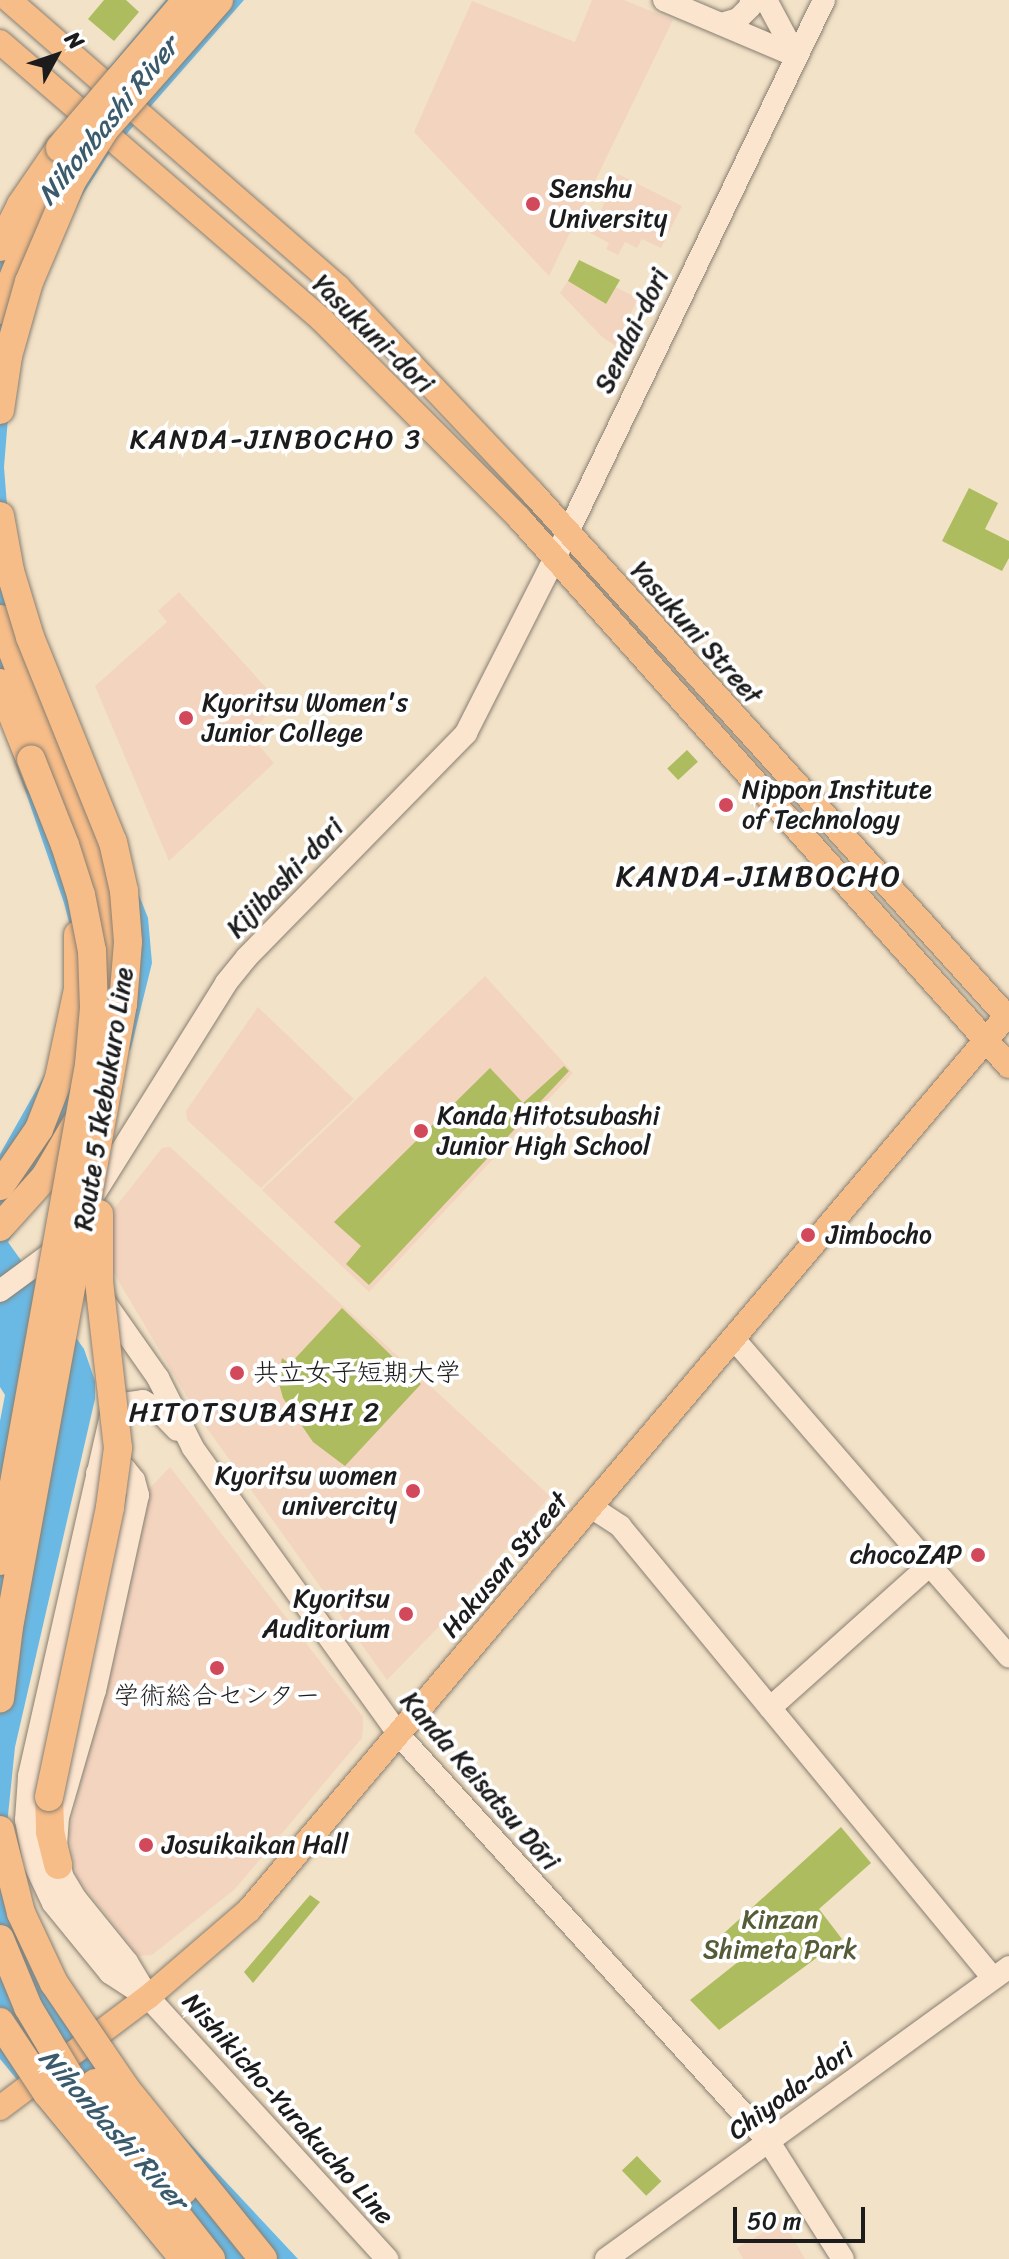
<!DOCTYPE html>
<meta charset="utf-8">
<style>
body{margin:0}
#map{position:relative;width:1009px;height:2259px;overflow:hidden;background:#f2e2c7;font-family:Sriracha,"Klee One",sans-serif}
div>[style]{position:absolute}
.built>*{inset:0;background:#f3d4bf}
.green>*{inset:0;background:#acbc5f;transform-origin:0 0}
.water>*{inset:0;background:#6ab9e4}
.roads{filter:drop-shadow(0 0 2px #877f72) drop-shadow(0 0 2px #877f72)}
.secondary>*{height:22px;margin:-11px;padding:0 11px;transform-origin:11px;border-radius:11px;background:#fce5cf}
.primary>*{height:24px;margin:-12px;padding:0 12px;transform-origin:12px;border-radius:12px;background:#f7bd88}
.highway>*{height:28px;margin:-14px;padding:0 14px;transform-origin:14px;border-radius:14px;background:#f7bd88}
.bridges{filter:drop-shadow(0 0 2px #877f72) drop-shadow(0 0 2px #877f72)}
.highway-bridge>*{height:28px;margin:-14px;padding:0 14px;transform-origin:14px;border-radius:14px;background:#f7bd88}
.dots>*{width:22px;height:22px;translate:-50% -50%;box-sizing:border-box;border:4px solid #fff;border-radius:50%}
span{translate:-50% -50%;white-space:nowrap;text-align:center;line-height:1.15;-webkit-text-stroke:8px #fff;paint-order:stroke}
.poi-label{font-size:26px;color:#1c1c1c}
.left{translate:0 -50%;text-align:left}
.right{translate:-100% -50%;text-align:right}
.street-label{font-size:26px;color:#1c1c1c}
.park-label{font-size:26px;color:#565c37}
.water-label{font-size:28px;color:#3b5b6c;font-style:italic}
.neighbourhood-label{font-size:28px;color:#1c1c1c;letter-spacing:2px}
.quarter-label{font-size:30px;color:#1c1c1c;letter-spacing:2px}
.north{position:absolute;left:16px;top:16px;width:80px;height:80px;-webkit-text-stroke:6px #fff;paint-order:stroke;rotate:50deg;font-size:22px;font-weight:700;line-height:32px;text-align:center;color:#1c1c1c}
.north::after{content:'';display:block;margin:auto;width:28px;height:36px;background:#1c1c1c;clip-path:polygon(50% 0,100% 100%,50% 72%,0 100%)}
.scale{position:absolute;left:733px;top:2207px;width:132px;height:36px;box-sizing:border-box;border:4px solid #1c1c1c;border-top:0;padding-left:10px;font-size:24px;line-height:28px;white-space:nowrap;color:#1c1c1c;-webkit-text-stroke:6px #fff;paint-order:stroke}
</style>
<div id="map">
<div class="built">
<i style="clip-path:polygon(592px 0,624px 0,673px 20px,549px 276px,414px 132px,472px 1px,575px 42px)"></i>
<i style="clip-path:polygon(618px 174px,682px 206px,661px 248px,642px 239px,637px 248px,625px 242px,618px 255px,606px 249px,609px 243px,590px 233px)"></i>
<i style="clip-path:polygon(568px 281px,605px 304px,615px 287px,638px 298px,616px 346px,602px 337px,560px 293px)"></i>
<i style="clip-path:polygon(179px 592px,280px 703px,248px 733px,274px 763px,169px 861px,95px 686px,167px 622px,158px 611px)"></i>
<i style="clip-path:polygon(485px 976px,573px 1073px,369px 1292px,262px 1190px)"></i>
<i style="clip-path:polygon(258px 1007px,354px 1099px,261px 1188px,187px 1120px,186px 1111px)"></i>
<i style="clip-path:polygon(170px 1147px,550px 1496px,457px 1608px,387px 1680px,199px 1417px,106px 1260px,110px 1214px,162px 1148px)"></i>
<i style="clip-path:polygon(170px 1467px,363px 1717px,363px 1726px,362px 1738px,235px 1889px,152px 1955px,139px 1956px,77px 1878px,69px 1834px,147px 1491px)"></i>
<i style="clip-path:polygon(783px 2221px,805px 2259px,743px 2259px,737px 2248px)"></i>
</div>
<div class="green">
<i style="clip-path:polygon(104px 0,126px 0,139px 12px,114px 41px,88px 19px)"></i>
<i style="clip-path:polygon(579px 260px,620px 280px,606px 304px,568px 281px)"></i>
<i style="clip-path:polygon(969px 488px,998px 503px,985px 529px,1009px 541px,1009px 558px,1002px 571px,942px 541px)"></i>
<i style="left:687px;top:750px;width:16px;height:27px;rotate:47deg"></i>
<i style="clip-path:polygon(564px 1066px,569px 1071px,369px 1285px,346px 1264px,361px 1246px,334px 1222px,490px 1068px,523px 1103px)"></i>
<i style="clip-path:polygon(342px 1308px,421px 1384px,345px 1466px,313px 1442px,283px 1398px,278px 1380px,282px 1358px,290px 1364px)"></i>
<i style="clip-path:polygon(841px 1827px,871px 1863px,819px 1909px,842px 1939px,719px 2030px,690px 2000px,743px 1958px,723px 1934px)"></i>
<i style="clip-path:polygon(310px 1895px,320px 1902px,253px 1983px,244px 1972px)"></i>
<i style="left:637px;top:2156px;width:35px;height:21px;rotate:46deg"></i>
</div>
<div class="water">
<i style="clip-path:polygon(166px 0,244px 0,108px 155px,82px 196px,42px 277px,10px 393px,4px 467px,10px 544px,39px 643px,148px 918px,152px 963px,131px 1048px,8px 1242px,84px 1349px,95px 1381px,95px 1399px,15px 1747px,7px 1825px,46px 1961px,154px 2105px,298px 2259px,165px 2259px,0 2059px,0 1421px,5px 1395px,0 1387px,0 1154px,77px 1018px,82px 971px,64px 903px,0 718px,0 234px,66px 119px)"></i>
</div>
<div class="roads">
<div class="secondary">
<i style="left:664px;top:0;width:143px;rotate:23deg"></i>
<i style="left:766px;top:0;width:64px;rotate:61.8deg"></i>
<i style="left:721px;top:24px;width:18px;rotate:-16deg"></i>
<i style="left:738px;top:19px;width:17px;rotate:-45deg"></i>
<i style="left:750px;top:7px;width:7px;rotate:-82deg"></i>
<i style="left:90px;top:1201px;width:257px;rotate:-58deg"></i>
<i style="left:226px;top:983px;width:33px;rotate:-51deg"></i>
<i style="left:247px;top:957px;width:313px;rotate:-45.6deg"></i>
<i style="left:466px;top:733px;width:225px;rotate:-63.1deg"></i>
<i style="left:568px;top:532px;width:590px;rotate:-64.3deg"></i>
<i style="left:0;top:1291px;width:74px;rotate:-36.3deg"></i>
<i style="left:99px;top:1294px;width:103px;rotate:54.9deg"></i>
<i style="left:158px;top:1378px;width:78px;rotate:63.4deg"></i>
<i style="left:193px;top:1448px;width:353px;rotate:54.3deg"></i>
<i style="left:399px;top:1735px;width:550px;rotate:47.73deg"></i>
<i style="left:769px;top:2142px;width:138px;rotate:57.7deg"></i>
<i style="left:734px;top:1339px;width:420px;rotate:49.1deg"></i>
<i style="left:111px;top:1415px;width:371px;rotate:102.8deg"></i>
<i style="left:29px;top:1777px;width:43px;rotate:94deg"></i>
<i style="left:26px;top:1820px;width:44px;rotate:79.5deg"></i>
<i style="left:34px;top:1863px;width:44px;rotate:64.6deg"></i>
<i style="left:53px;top:1903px;width:90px;rotate:50.8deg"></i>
<i style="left:110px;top:1973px;width:40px;rotate:32.9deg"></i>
<i style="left:111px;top:1415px;width:16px;rotate:-45deg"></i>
<i style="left:122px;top:1404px;width:21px;rotate:-8deg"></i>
<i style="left:143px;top:1401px;width:16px;rotate:30deg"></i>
<i style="left:157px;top:1409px;width:29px;rotate:46deg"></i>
<i style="left:97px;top:1473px;width:11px;rotate:-34deg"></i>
<i style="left:106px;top:1467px;width:19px;rotate:6deg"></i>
<i style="left:125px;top:1469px;width:14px;rotate:51deg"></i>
<i style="left:134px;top:1480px;width:16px;rotate:75deg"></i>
<i style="left:138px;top:1495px;width:200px;rotate:102.4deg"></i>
<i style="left:95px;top:1690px;width:132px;rotate:106.2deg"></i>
<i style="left:58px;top:1817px;width:27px;rotate:94deg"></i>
<i style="left:56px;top:1844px;width:33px;rotate:79deg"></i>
<i style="left:62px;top:1876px;width:27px;rotate:59deg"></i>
<i style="left:76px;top:1899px;width:81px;rotate:51deg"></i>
<i style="left:127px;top:1962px;width:41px;rotate:59deg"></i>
<i style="left:148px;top:1997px;width:355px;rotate:47.6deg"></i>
<i style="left:591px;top:1507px;width:35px;rotate:33deg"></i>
<i style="left:620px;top:1526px;width:586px;rotate:50.47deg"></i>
<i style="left:770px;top:1708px;width:213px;rotate:-41.8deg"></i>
<i style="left:606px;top:2259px;width:498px;rotate:-35.9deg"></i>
</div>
<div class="primary">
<i style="left:9px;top:0;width:437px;rotate:41.1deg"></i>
<i style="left:338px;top:287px;width:282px;rotate:46.6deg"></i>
<i style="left:532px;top:492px;width:711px;rotate:47.85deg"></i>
<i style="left:0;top:42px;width:427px;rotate:40.8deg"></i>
<i style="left:323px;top:321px;width:278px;rotate:45.1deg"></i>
<i style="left:519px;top:518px;width:735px;rotate:48.2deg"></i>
<i style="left:0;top:2108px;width:185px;rotate:-36.9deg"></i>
<i style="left:148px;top:1997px;width:133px;rotate:-40.7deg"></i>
<i style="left:249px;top:1910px;width:1176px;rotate:-49.73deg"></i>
</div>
<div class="highway">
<i style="left:0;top:247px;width:47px;rotate:-63.4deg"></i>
<i style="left:21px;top:205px;width:69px;rotate:-55.6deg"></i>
<i style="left:0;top:310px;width:71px;rotate:-67.8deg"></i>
<i style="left:27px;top:244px;width:67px;rotate:-59.6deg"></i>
<i style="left:0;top:619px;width:207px;rotate:68.8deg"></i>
<i style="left:75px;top:812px;width:78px;rotate:72deg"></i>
<i style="left:99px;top:886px;width:81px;rotate:82.2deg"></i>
<i style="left:110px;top:966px;width:77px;rotate:95.9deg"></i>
<i style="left:0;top:683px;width:106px;rotate:68.5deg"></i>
<i style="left:0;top:1186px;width:69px;rotate:-55.6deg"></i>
<i style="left:39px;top:1129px;width:55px;rotate:-68.6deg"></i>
<i style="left:59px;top:1078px;width:91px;rotate:-77.9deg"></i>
<i style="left:78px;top:989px;width:54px;rotate:-90deg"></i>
<i style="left:0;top:1227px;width:67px;rotate:-48deg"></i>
<i style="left:45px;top:1177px;width:61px;rotate:-59.7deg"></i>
<i style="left:49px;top:1797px;width:35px;rotate:88deg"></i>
<i style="left:50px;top:1832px;width:34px;rotate:76deg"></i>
</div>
</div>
<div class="bridges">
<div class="highway-bridge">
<i style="left:60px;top:148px;width:195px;rotate:-49.4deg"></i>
<i style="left:0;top:410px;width:55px;rotate:-81.6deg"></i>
<i style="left:8px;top:356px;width:77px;rotate:-74.2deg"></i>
<i style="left:29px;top:282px;width:110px;rotate:-66.9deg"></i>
<i style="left:72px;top:181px;width:62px;rotate:-57.6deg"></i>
<i style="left:105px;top:129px;width:172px;rotate:-48.5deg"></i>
<i style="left:0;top:516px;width:56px;rotate:79.7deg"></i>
<i style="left:10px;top:571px;width:69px;rotate:73.1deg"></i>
<i style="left:30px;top:637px;width:221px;rotate:68deg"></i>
<i style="left:113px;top:842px;width:50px;rotate:77.3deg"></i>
<i style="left:124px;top:891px;width:51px;rotate:85.5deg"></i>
<i style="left:128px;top:942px;width:62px;rotate:94.6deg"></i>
<i style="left:123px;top:1004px;width:633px;rotate:100.37deg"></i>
<i style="left:9px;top:1627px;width:72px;rotate:97.2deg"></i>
<i style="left:0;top:1561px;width:504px;rotate:-79.83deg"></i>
<i style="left:89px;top:1065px;width:57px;rotate:-85deg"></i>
<i style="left:94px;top:1008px;width:57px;rotate:-92deg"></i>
<i style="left:92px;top:951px;width:57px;rotate:-101.1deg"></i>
<i style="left:81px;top:895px;width:52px;rotate:-107.7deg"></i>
<i style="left:65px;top:845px;width:92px;rotate:-111.6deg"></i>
<i style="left:49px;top:1797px;width:296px;rotate:-78.1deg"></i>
<i style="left:110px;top:1507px;width:60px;rotate:-82.3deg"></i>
<i style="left:118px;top:1448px;width:168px;rotate:-96.5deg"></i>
<i style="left:99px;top:1281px;width:67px;rotate:-90deg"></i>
<i style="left:0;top:1830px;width:86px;rotate:75.8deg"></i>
<i style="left:21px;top:1913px;width:77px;rotate:64.8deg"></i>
<i style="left:54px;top:1983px;width:128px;rotate:55.8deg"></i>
<i style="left:126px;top:2089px;width:218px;rotate:51.1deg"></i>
<i style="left:0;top:1939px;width:74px;rotate:67.6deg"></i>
<i style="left:28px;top:2007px;width:90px;rotate:59.1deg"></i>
<i style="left:74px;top:2084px;width:222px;rotate:51.9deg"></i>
<i style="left:0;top:2022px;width:85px;rotate:56.5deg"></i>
<i style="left:47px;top:2093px;width:215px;rotate:50.5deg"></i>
<i style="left:95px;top:2083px;width:139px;rotate:50.6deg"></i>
</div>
</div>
<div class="dots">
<i style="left:533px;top:204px;background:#d1495b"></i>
<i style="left:186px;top:718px;background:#d1495b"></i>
<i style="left:726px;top:805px;background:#d1495b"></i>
<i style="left:421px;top:1131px;background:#d1495b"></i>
<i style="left:808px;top:1235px;background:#d1495b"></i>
<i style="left:237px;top:1373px;background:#d1495b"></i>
<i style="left:413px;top:1491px;background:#d1495b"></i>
<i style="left:978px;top:1555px;background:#d1495b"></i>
<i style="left:406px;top:1614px;background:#d1495b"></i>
<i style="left:217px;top:1668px;background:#d1495b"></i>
<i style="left:146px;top:1845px;background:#d1495b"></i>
</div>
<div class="poi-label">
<span class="left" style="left:549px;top:204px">Senshu<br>University</span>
<span class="left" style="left:202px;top:718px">Kyoritsu Women's<br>Junior College</span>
<span class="left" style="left:742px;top:805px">Nippon Institute<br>of Technology</span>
<span class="left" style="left:437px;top:1131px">Kanda Hitotsubashi<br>Junior High School</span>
<span class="left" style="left:826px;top:1235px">Jimbocho</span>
<span class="left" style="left:253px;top:1373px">共立女子短期大学</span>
<span class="right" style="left:397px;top:1491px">Kyoritsu women<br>univercity</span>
<span class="right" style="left:962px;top:1555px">chocoZAP</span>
<span class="right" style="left:390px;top:1614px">Kyoritsu<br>Auditorium</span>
<span style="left:217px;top:1696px">学術総合センター</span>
<span class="left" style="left:162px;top:1845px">Josuikaikan Hall</span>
</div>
<div class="street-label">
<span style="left:632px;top:331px;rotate:-64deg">Sendai-dori</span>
<span style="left:373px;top:334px;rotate:44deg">Yasukuni-dori</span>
<span style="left:696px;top:633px;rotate:48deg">Yasukuni Street</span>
<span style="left:285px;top:878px;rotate:-46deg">Kijibashi-dori</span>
<span style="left:104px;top:1099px;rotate:-81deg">Route 5 Ikebukuro Line</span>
<span style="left:505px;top:1565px;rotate:-50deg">Hakusan Street</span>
<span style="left:480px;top:1781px;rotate:49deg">Kanda Keisatsu Dōri</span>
<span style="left:791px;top:2091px;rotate:-36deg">Chiyoda-dori</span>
<span style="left:288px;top:2109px;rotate:48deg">Nishikicho-Yurakucho Line</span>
</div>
<div class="park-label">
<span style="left:780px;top:1935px">Kinzan<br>Shimeta Park</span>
</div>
<div class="water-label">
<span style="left:108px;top:121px;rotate:-51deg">Nihonbashi River</span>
<span style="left:113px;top:2129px;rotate:48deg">Nihonbashi River</span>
</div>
<div class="neighbourhood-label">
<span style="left:276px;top:439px">KANDA-JINBOCHO 3</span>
<span style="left:255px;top:1412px">HITOTSUBASHI 2</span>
</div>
<div class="quarter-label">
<span style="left:759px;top:876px">KANDA-JIMBOCHO</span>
</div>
<div class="north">N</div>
<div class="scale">50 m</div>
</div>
